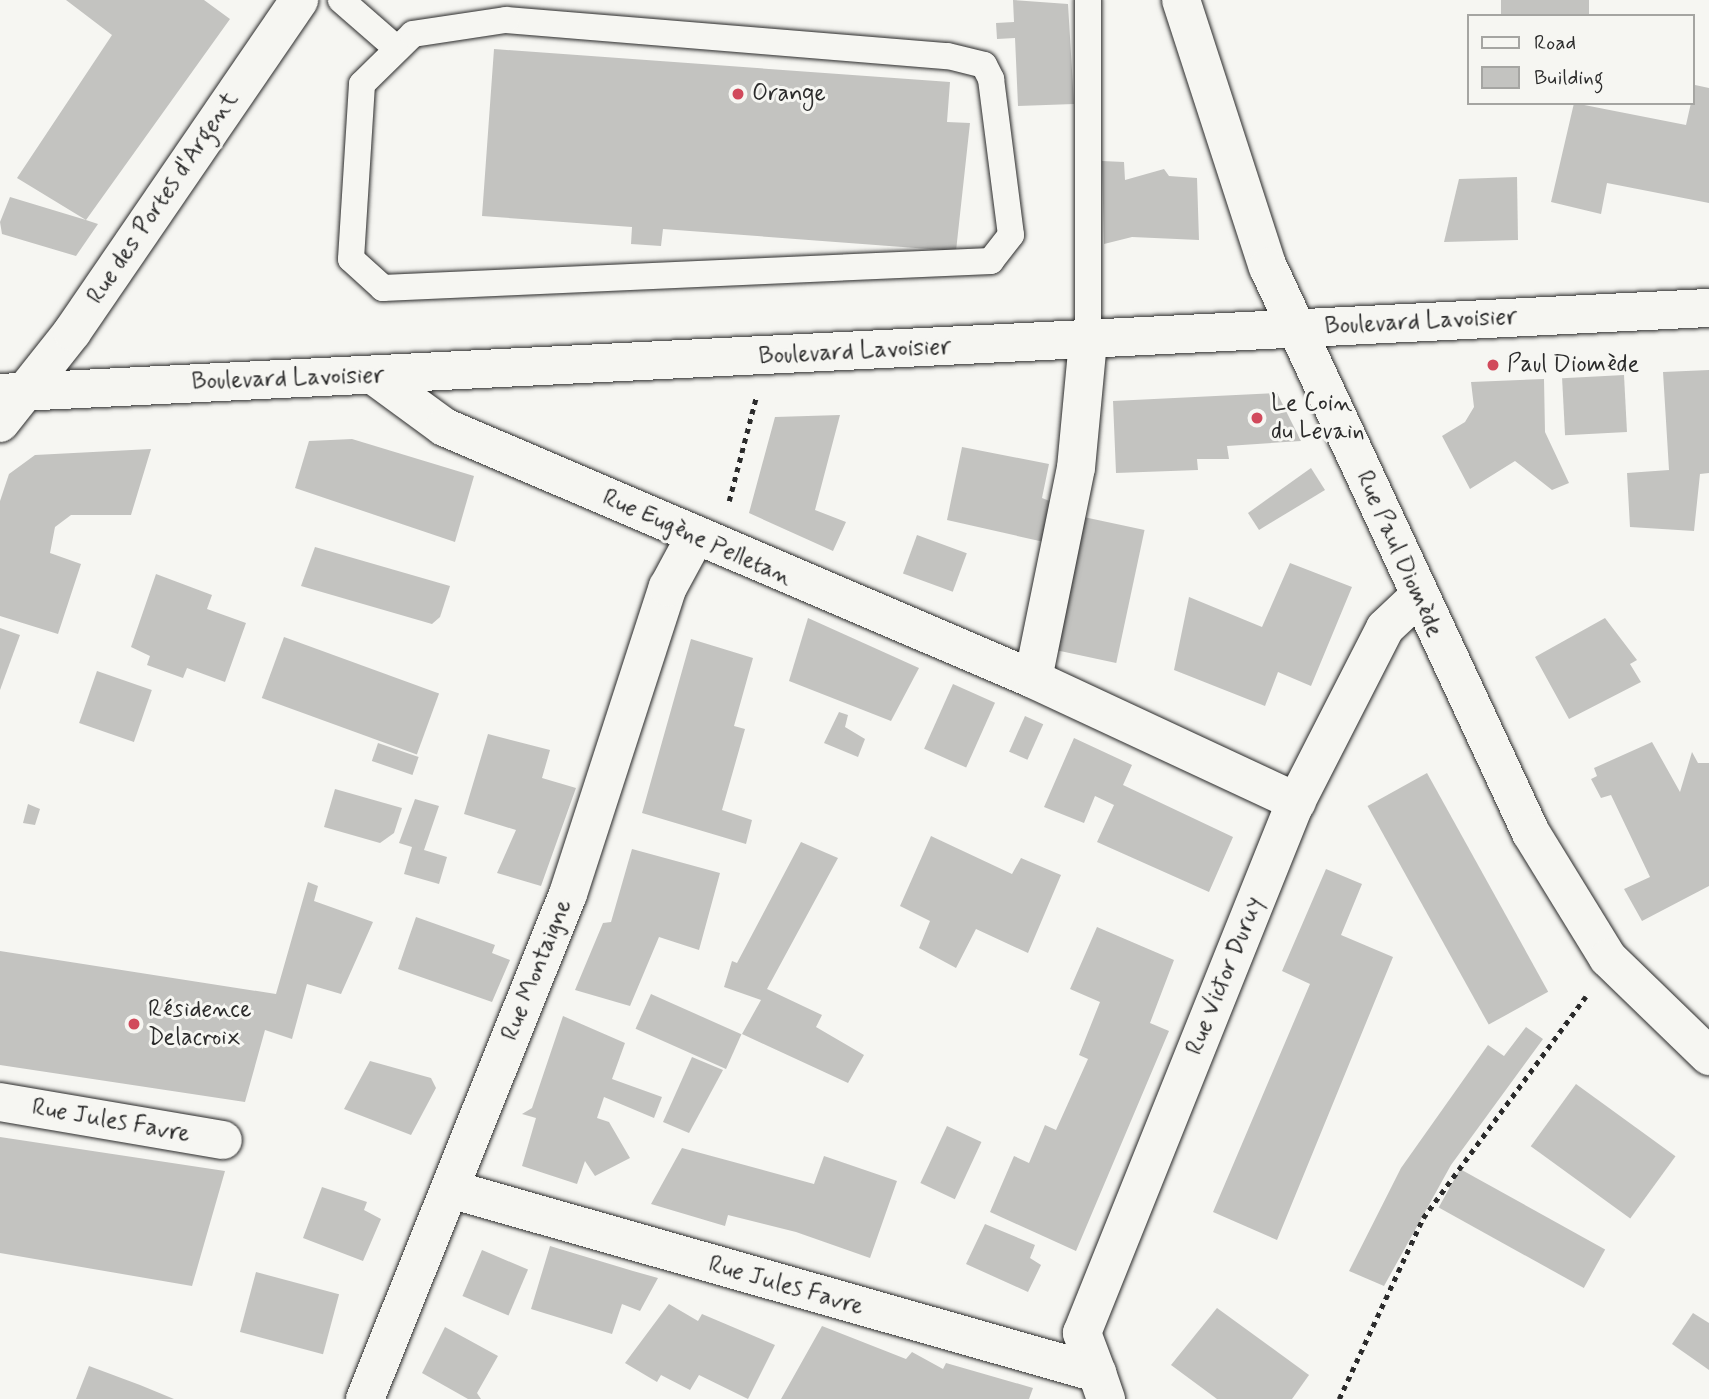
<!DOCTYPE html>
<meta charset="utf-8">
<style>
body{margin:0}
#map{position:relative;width:1709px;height:1399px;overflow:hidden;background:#f6f6f2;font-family:Mynerve,sans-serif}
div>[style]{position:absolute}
.building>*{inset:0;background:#c3c3c0;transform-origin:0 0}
.path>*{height:4.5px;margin-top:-2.25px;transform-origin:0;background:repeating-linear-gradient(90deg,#2b2b2b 0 5px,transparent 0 10px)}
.roads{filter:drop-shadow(0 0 2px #2b2b2b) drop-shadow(0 0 2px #2b2b2b)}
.service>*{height:26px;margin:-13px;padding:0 13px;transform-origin:13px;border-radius:13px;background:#f6f6f2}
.minor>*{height:38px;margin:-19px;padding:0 19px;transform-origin:19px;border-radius:19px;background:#f6f6f2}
.primary>*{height:38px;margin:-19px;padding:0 19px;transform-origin:19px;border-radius:19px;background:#f6f6f2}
.dots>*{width:19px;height:19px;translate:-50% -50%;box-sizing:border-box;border:4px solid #f6f6f2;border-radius:50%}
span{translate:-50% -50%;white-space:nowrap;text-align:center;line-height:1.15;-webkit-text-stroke:6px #f6f6f2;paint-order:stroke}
.poi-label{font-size:24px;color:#2b2b2b}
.left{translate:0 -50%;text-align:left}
.street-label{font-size:24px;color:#2b2b2b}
.legend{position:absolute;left:1467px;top:14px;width:228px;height:91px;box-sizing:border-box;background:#f6f6f2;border:2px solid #a5a5a2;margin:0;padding:9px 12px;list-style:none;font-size:21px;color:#2b2b2b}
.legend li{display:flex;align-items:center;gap:14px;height:35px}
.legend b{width:35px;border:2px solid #a5a5a2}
</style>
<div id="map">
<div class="building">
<i style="clip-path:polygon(66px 0,204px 0,230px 19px,86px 220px,98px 224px,76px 256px,2px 234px,0 222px,10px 197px,86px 220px,17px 178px,112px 35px)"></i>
<i style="clip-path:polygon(1013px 0,1068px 4px,1074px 104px,1018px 106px,1015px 38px,997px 39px,996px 23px,1014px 22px)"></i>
<i style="left:1501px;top:0;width:88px;height:16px"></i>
<i style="clip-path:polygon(494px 49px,950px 82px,947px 122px,970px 123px,956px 251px,663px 229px,661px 246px,631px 244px,632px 227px,482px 216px)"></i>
<i style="clip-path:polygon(1695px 85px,1709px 88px,1709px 203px,1607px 183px,1601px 214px,1551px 202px,1574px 103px,1686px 125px)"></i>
<i style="clip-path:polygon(1102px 161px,1124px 162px,1125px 180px,1164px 169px,1169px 176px,1197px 178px,1199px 240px,1132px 237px,1104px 244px)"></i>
<i style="clip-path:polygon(1517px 177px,1518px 240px,1444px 242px,1459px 179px)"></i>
<i style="clip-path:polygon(1709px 370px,1709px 473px,1700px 474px,1694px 531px,1630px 527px,1627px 473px,1669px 470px,1663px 372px)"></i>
<i style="left:1624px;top:375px;width:57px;height:62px;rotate:87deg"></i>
<i style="clip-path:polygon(1544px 379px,1545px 432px,1569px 483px,1552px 490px,1515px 461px,1470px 489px,1442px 436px,1465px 422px,1474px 407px,1471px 382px)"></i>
<i style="clip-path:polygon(1277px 393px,1301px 441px,1227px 446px,1229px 459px,1197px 459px,1198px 470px,1116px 473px,1113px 401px)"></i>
<i style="clip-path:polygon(840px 415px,815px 510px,846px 522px,833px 551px,749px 513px,775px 417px)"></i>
<i style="clip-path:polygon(352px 439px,474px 476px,455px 542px,295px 488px,309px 441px)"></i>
<i style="clip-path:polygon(962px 447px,1049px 464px,1042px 498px,1052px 502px,1044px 542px,947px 520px)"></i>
<i style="clip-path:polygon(151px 449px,131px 515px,71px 515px,55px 527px,50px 553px,81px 564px,58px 634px,0 616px,0 501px,9px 474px,35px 455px)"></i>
<i style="clip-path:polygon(1311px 468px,1325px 490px,1259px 530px,1248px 513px)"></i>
<i style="left:1079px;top:516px;width:67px;height:136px;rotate:12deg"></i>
<i style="left:917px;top:535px;width:53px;height:41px;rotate:20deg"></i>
<i style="clip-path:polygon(315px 547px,450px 586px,440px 617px,432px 624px,301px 586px)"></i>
<i style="clip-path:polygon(1290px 563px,1352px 587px,1311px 686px,1278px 672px,1265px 706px,1174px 670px,1189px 597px,1262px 627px)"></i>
<i style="clip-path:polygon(156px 574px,212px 595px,207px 609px,246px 623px,225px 682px,187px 668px,183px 678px,147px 665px,150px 656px,131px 647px)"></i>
<i style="clip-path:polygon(808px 618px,919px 668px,891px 721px,789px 681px)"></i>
<i style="clip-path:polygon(1605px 618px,1637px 660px,1630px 664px,1641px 682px,1569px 719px,1535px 657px)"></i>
<i style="clip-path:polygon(0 628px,20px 635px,0 690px)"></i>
<i style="left:284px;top:637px;width:165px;height:65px;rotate:20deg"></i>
<i style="clip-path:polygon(691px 639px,753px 658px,734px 726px,745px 729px,722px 810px,752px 820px,746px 844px,642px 813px)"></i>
<i style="left:97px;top:671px;width:58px;height:55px;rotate:19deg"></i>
<i style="left:953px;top:684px;width:46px;height:71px;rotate:24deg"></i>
<i style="clip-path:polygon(839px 712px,848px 715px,845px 727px,865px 739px,858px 757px,824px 743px)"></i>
<i style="left:1025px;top:716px;width:20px;height:39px;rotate:24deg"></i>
<i style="clip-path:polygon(488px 734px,550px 750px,542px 778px,576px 788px,541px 886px,497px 873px,516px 830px,464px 814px)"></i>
<i style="clip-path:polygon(1074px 738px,1132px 765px,1123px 785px,1233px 837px,1209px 892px,1097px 842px,1114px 805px,1095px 796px,1084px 823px,1044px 807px)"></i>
<i style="clip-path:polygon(1652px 742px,1680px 792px,1692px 752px,1698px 763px,1709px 763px,1709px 886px,1642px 921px,1624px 889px,1650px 877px,1611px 795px,1601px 798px,1591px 779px,1597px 776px,1594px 768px)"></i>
<i style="left:378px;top:743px;width:43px;height:19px;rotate:19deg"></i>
<i style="left:1427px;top:773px;width:250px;height:68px;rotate:61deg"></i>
<i style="clip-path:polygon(335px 789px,402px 808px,394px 833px,380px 843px,324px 827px)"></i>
<i style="clip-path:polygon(415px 799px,439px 806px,424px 850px,447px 857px,439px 884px,404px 874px,412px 847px,399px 843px)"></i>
<i style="clip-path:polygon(28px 804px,40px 809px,35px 825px,23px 823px)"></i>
<i style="clip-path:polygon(931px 836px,1012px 874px,1021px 858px,1061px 875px,1028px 953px,976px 929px,956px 968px,919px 948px,930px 921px,900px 906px)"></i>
<i style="clip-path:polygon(801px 842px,838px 858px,767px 989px,822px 1015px,816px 1027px,864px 1055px,848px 1083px,742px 1034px,761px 1000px,724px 987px,732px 961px,737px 963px)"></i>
<i style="clip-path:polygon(632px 849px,720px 873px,699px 950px,659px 937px,630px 1006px,575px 990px,603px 923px,611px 922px)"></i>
<i style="clip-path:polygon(1326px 869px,1362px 884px,1341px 935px,1393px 957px,1277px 1240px,1213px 1212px,1310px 984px,1282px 971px)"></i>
<i style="clip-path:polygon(308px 882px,318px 886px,314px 901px,373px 922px,341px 994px,307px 984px,292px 1039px,265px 1030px,245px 1102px,0 1065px,0 951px,276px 994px)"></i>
<i style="clip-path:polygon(416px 917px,495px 945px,492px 953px,510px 960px,492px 1002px,398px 969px)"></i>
<i style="clip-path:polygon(1097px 927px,1174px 960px,1150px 1023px,1169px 1031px,1076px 1251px,990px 1212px,1014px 1156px,1029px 1163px,1045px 1125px,1056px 1130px,1088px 1059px,1079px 1055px,1100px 1002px,1070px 989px)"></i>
<i style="left:651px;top:994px;width:99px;height:38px;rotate:24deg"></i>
<i style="clip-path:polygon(563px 1016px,625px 1043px,612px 1079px,662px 1097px,654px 1118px,604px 1097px,597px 1118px,609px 1122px,630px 1158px,595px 1176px,585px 1161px,577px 1184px,522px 1166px,536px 1118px,522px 1114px,532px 1108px)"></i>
<i style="clip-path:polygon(1526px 1027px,1543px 1039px,1451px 1165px,1384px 1286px,1349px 1271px,1401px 1168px,1488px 1045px,1504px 1056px)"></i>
<i style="clip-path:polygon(692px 1057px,723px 1070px,689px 1133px,663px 1122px)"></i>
<i style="clip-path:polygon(370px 1061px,431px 1078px,436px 1088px,411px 1135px,344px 1109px)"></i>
<i style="left:1576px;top:1084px;width:123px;height:77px;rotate:36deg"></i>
<i style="left:947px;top:1126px;width:38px;height:63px;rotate:25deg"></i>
<i style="clip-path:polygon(0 1137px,225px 1171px,192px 1286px,0 1253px)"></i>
<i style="clip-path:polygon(682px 1148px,814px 1184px,824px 1156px,897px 1181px,870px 1258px,796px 1232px,728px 1215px,725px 1226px,651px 1204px)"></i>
<i style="left:1460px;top:1169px;width:166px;height:44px;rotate:29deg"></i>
<i style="clip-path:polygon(322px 1187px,367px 1202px,364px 1210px,381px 1219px,363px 1261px,303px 1238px)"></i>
<i style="clip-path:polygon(985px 1224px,1035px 1245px,1030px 1258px,1041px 1265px,1028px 1292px,966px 1264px)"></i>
<i style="clip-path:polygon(550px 1246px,633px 1271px,658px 1278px,640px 1311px,622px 1304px,612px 1334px,531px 1309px)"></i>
<i style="left:482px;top:1250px;width:50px;height:50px;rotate:23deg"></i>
<i style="left:256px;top:1272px;width:86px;height:62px;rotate:15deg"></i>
<i style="clip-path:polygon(669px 1304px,698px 1321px,702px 1314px,775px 1345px,748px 1399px,699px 1375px,690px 1390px,661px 1375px,657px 1382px,625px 1363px)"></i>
<i style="clip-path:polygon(1217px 1308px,1309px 1375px,1292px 1399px,1217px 1399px,1171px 1365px)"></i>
<i style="clip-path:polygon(1693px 1313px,1709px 1323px,1709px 1370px,1672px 1344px)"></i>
<i style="clip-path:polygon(822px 1326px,906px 1359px,912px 1352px,943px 1369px,946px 1363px,1033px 1388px,1029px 1399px,781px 1399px)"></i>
<i style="clip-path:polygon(445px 1327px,498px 1356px,477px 1393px,481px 1399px,468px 1399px,422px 1373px)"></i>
<i style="clip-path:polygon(89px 1366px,140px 1385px,174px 1399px,76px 1399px)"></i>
</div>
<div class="path">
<i style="left:729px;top:501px;width:107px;rotate:-75.4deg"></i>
<i style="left:1339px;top:1399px;width:200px;rotate:-65.1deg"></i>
<i style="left:1423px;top:1218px;width:275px;rotate:-53.7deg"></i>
</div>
<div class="roads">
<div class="service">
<i style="left:341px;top:0;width:73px;rotate:41.1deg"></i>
<i style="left:506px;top:20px;width:443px;rotate:4.7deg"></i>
<i style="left:948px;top:56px;width:37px;rotate:14deg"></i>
<i style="left:984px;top:65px;width:16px;rotate:63deg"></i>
<i style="left:991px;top:79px;width:157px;rotate:82.7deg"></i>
<i style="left:1011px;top:235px;width:33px;rotate:128deg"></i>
<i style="left:991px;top:261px;width:609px;rotate:177.46deg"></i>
<i style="left:383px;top:288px;width:43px;rotate:-137.8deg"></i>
<i style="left:351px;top:259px;width:175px;rotate:-86.4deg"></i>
<i style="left:362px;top:84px;width:71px;rotate:-44.4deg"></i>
<i style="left:413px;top:34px;width:94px;rotate:-8.6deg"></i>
<i style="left:1088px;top:340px;width:340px;rotate:-90deg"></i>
</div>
<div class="minor">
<i style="left:1181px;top:0;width:281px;rotate:72deg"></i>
<i style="left:1268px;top:267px;width:624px;rotate:65.08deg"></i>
<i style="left:1531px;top:833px;width:147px;rotate:58.4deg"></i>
<i style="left:1608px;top:958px;width:141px;rotate:44.1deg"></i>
<i style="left:373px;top:375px;width:88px;rotate:36.2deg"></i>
<i style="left:444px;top:427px;width:641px;rotate:23.16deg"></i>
<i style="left:1033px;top:679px;width:291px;rotate:25deg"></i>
<i style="left:0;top:423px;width:116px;rotate:-51.6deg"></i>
<i style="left:72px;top:332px;width:402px;rotate:-55.6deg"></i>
<i style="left:1033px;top:679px;width:215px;rotate:-78.5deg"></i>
<i style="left:1076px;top:468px;width:129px;rotate:-84.6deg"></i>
<i style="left:0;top:1102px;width:226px;rotate:9.7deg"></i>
<i style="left:450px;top:1189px;width:673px;rotate:15.88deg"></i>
<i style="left:1097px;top:1373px;width:28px;rotate:71deg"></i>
<i style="left:1097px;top:1373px;width:43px;rotate:-110.6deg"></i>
<i style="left:1082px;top:1333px;width:566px;rotate:-68.1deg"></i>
<i style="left:1293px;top:808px;width:202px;rotate:-62.9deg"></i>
<i style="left:1385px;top:628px;width:44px;rotate:-43.2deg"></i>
<i style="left:365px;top:1399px;width:544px;rotate:-68.1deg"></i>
<i style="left:568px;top:894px;width:323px;rotate:-72deg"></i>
<i style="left:668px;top:587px;width:57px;rotate:-61.6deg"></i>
</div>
<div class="primary">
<i style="left:0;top:393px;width:1711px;rotate:-2.85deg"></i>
</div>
</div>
<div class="dots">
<i style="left:738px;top:94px;background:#d1495b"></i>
<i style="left:1493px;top:365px;background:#d1495b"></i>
<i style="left:1257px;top:418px;background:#d1495b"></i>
<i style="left:134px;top:1024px;background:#d1495b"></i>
</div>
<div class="poi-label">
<span class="left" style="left:752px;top:94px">Orange</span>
<span class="left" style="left:1507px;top:365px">Paul Diomède</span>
<span class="left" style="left:1271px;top:418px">Le Coin<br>du Levain</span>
<span class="left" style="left:148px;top:1024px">Résidence<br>Delacroix</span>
</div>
<div class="street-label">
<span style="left:163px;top:198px;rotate:-56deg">Rue des Portes d'Argent</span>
<span style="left:1421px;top:322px;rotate:-3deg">Boulevard Lavoisier</span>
<span style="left:855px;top:352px;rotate:-3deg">Boulevard Lavoisier</span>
<span style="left:288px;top:379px;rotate:-2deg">Boulevard Lavoisier</span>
<span style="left:697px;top:538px;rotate:24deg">Rue Eugène Pelletan</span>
<span style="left:1399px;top:554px;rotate:66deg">Rue Paul Diomède</span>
<span style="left:537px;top:970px;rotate:-68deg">Rue Montaigne</span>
<span style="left:1225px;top:976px;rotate:-68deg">Rue Victor Duruy</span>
<span style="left:111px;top:1121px;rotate:10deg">Rue Jules Favre</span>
<span style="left:786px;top:1286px;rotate:16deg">Rue Jules Favre</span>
</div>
<ul class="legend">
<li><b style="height:9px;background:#f6f6f2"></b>Road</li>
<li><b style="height:19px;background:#c3c3c0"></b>Building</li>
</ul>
</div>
